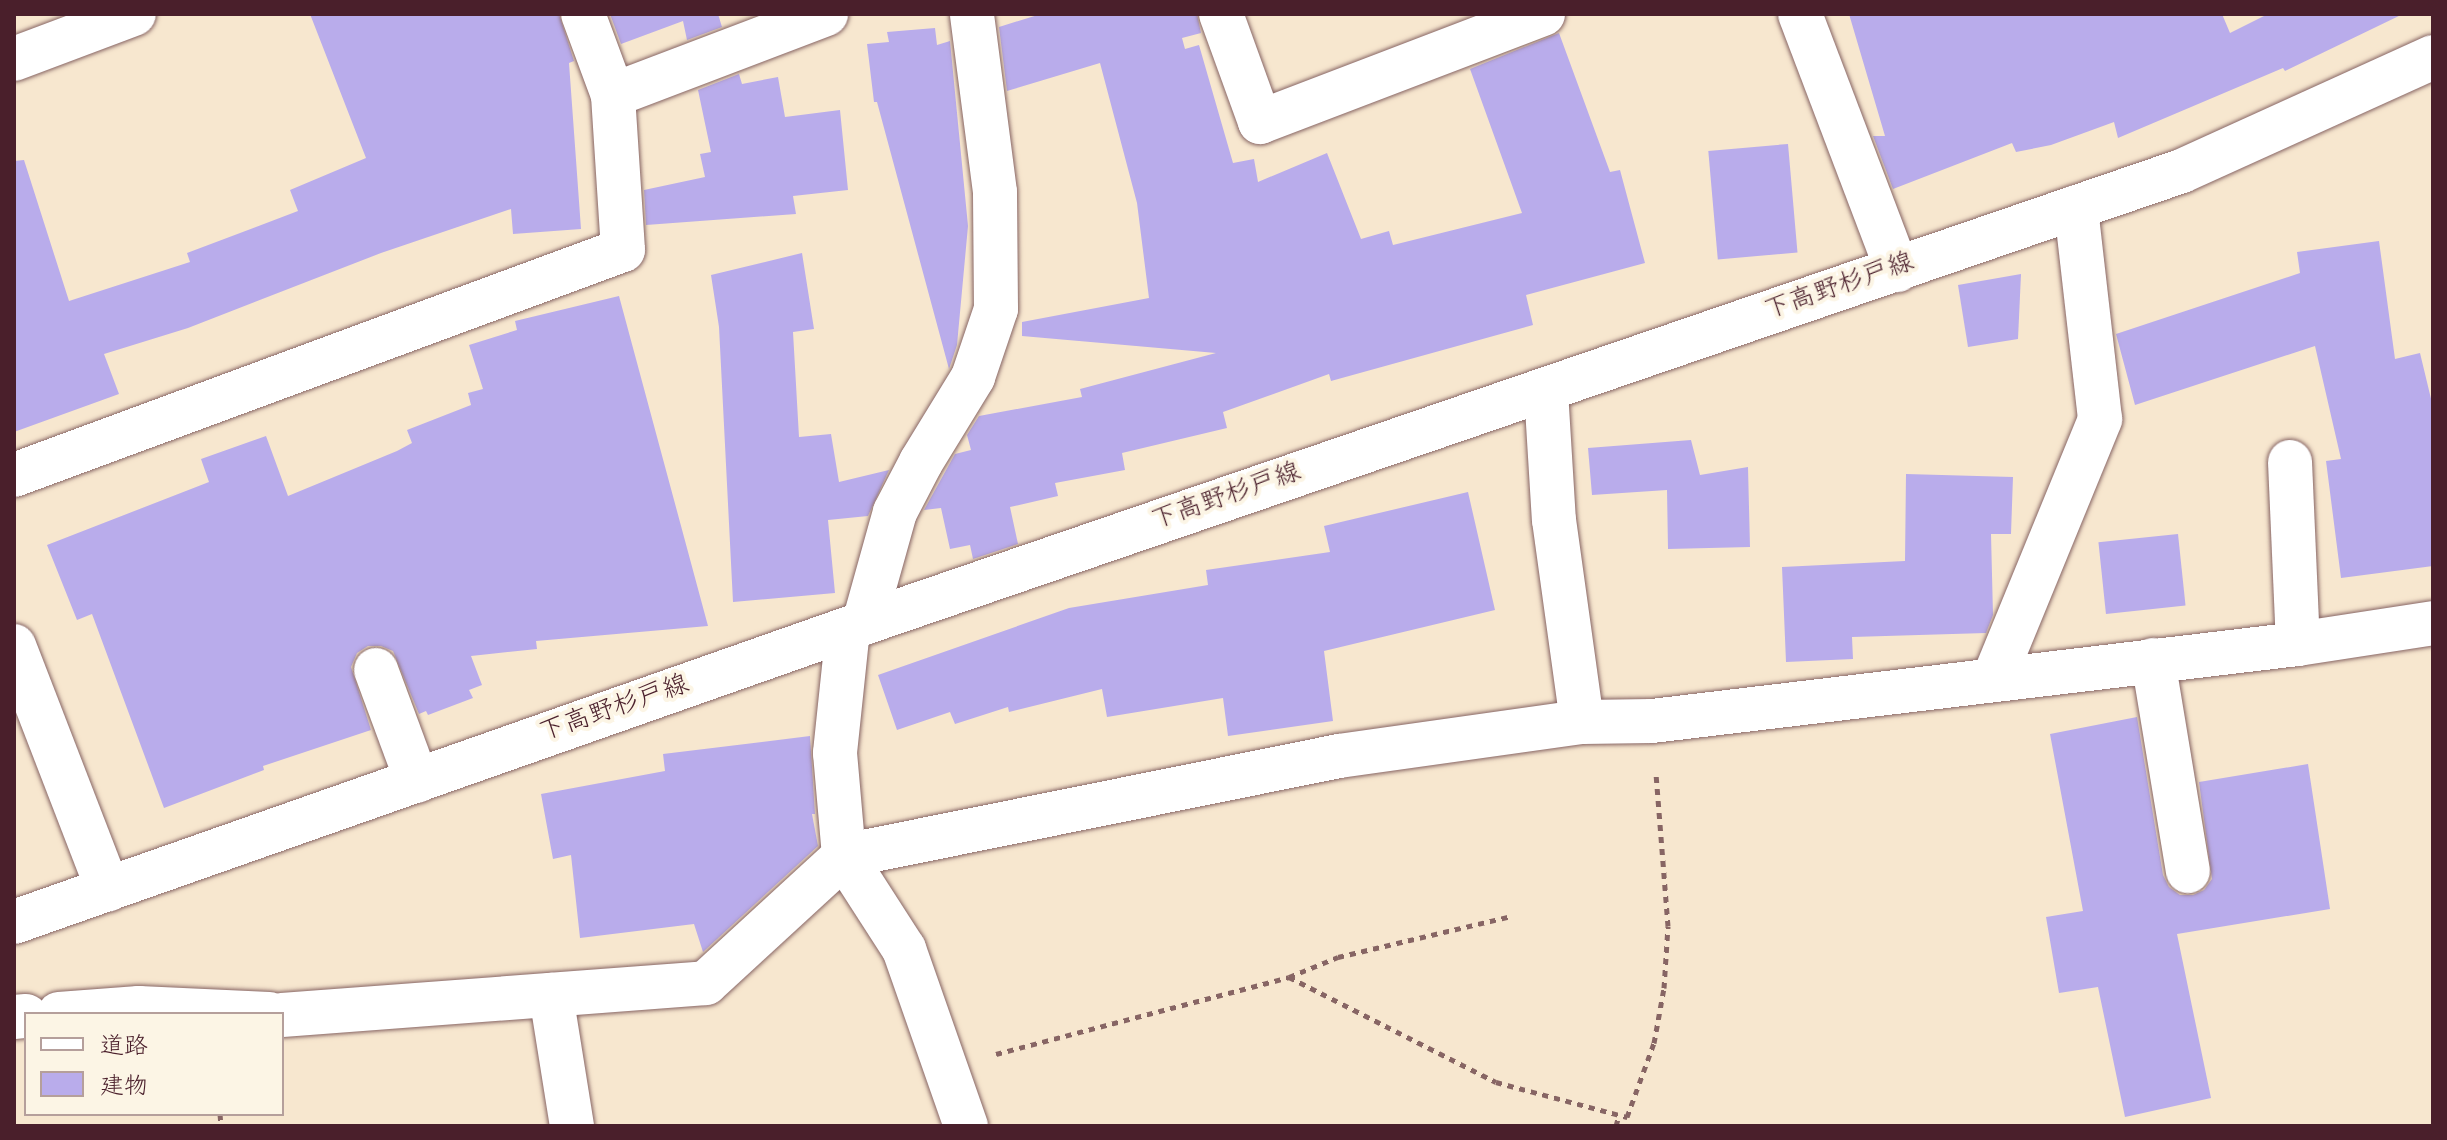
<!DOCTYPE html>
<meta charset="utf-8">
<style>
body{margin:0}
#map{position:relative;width:2447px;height:1140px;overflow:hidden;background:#f7e7cf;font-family:"Gochi Hand","Klee One",sans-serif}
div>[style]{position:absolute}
.building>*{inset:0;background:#b9aceb;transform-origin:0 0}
.path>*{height:5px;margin-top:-2.5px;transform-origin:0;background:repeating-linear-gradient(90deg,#876564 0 6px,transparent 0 12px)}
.roads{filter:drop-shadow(0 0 2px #876564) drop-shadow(0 0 2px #876564)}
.minor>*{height:44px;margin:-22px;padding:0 22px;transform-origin:22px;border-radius:22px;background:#fff}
.secondary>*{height:44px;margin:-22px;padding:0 22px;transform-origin:22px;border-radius:22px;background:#fff}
span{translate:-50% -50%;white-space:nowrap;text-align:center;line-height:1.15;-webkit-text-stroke:8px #fcf5e5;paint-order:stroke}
.street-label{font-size:26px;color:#4a1f2b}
.frame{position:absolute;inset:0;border:16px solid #4a1f2b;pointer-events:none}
.legend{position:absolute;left:24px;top:1012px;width:260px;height:104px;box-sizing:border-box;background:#fcf5e5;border:2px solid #b59f9b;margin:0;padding:10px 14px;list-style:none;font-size:24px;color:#4a1f2b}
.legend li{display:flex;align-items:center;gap:16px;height:40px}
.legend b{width:40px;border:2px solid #b59f9b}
</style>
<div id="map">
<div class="building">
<i style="clip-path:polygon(310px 14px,559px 14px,574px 61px,569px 63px,581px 229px,513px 234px,511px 209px,381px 253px,188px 328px,104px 354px,119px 394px,14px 432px,14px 161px,24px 160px,69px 301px,190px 262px,187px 253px,298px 211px,290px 190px,366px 158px)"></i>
<i style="clip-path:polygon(610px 14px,718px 14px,722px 27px,687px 40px,683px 21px,621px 44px)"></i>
<i style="clip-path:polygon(1041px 14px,1197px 14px,1201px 33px,1182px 38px,1185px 49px,1199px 45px,1233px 163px,1254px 159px,1258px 182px,1327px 153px,1361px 239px,1389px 231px,1393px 245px,1522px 213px,1470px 69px,1559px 33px,1610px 172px,1620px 170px,1645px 263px,1526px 295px,1533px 325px,1331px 381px,1329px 374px,1223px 412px,1227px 428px,1122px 453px,1125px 470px,1055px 483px,1058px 496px,1010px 507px,1018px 544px,973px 559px,970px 545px,950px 549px,941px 508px,924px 510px,955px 454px,971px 450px,967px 435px,979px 416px,1082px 397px,1080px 389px,1216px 353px,1022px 336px,1022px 322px,1149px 298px,1137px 203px,1100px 63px,1007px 91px,999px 27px)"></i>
<i style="clip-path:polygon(1849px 14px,2222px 14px,2230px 33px,2268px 14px,2403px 14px,2285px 71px,2283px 68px,2118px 138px,2114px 122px,2051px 145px,2016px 152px,2012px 143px,1893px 189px,1873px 136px,1885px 136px)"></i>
<i style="clip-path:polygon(935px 28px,937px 45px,950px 41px,968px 226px,957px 345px,949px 369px,877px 102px,874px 102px,867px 44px,889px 42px,887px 32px)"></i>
<i style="clip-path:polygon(739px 74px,742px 84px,778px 77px,785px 117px,840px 110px,848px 190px,793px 196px,796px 214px,646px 225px,644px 190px,705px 177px,700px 154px,711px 152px,698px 90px)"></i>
<i style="left:1788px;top:144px;width:109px;height:80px;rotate:85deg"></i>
<i style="clip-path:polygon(2379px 241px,2395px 359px,2420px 353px,2433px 407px,2433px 566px,2341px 578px,2326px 461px,2341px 459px,2315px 346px,2135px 405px,2116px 334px,2300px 273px,2297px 252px)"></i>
<i style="clip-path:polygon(802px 253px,814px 329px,793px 332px,799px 437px,831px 434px,839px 482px,889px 470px,868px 516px,828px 520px,835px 593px,733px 602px,719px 327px,711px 275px)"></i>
<i style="clip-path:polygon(2021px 274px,2018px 339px,1968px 347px,1958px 285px)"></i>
<i style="clip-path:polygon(619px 296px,708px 626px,536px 641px,537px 649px,471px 656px,482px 685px,469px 690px,473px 698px,428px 715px,426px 711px,419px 714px,393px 651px,381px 646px,368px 646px,357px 653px,351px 667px,371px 730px,263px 766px,264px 770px,164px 808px,92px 614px,77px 620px,47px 545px,209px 482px,201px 459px,266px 436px,288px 496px,397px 451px,412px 443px,407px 430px,471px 405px,468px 393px,483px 389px,469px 345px,517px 330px,515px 321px)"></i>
<i style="clip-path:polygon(1691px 440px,1700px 475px,1748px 467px,1750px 547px,1668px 549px,1667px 490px,1592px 495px,1588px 448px)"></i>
<i style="clip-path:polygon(1906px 474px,2013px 477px,2011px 534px,1991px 534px,1993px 615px,1986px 633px,1852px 637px,1853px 659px,1786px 662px,1782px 567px,1905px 561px)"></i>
<i style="clip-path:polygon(1468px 492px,1495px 610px,1324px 651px,1333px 721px,1228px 736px,1223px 698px,1107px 717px,1102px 689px,1009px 712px,1008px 707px,955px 724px,950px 712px,897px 730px,878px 675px,1069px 608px,1208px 585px,1206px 570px,1330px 552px,1324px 526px)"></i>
<i style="left:2178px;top:534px;width:72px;height:80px;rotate:84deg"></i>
<i style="clip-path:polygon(2137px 717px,2163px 875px,2169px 887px,2180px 895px,2193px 895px,2204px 890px,2212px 879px,2199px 782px,2308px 764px,2330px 909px,2177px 934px,2211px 1098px,2125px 1117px,2098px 987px,2059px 993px,2046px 917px,2083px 911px,2050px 734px)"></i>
<i style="clip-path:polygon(810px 736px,815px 814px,812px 814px,818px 846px,703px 952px,694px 924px,580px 938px,571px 855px,553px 859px,541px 794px,665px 771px,663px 754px)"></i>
</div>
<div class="path">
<i style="left:1289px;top:977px;width:232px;rotate:26.9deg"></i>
<i style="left:1496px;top:1082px;width:136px;rotate:15deg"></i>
<i style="left:1627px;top:1117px;width:79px;rotate:-70deg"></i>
<i style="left:1654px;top:1043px;width:56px;rotate:-79.7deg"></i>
<i style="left:1664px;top:988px;width:62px;rotate:-86.3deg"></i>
<i style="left:1668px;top:926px;width:152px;rotate:-94.5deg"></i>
<i style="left:996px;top:1054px;width:303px;rotate:-14.7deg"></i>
<i style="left:1289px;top:977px;width:53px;rotate:-22.2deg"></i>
<i style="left:1338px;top:957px;width:179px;rotate:-13.3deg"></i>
<i style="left:220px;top:1114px;width:12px;rotate:85deg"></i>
<i style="left:1616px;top:1126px;width:11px;rotate:-75deg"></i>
</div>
<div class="roads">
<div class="minor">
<i style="left:1221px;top:14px;width:115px;rotate:70.1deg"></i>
<i style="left:1260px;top:122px;width:303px;rotate:-20.9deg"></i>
<i style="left:1800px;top:14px;width:274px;rotate:69.2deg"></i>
<i style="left:14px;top:59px;width:128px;rotate:-20.6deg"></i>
<i style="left:613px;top:95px;width:228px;rotate:-20.8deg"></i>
<i style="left:1546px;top:391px;width:129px;rotate:86.5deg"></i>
<i style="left:1554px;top:520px;width:204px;rotate:82.1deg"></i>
<i style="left:2290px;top:462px;width:182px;rotate:87.5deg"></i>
<i style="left:14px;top:475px;width:649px;rotate:-20.28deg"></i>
<i style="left:623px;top:250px;width:155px;rotate:-93.7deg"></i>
<i style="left:613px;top:95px;width:86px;rotate:-110.3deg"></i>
<i style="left:864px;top:623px;width:115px;rotate:-74.4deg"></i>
<i style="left:895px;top:512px;width:56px;rotate:-62.5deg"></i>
<i style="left:921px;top:462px;width:100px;rotate:-58.5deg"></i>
<i style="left:973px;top:377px;width:72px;rotate:-71.3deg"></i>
<i style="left:996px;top:309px;width:117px;rotate:-90.5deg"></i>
<i style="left:995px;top:192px;width:179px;rotate:-97.4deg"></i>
<i style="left:848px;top:629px;width:125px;rotate:96deg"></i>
<i style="left:835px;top:753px;width:103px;rotate:85deg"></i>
<i style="left:844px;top:856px;width:111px;rotate:57.2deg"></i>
<i style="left:904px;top:949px;width:188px;rotate:70.7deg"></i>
<i style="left:14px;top:646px;width:261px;rotate:68.9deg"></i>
<i style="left:2153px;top:660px;width:214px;rotate:80.6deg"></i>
<i style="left:376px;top:670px;width:118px;rotate:69.7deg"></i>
<i style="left:1994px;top:678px;width:280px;rotate:-67.7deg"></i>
<i style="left:2100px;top:419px;width:213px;rotate:-96.5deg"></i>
<i style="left:551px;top:995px;width:133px;rotate:80.9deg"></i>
<i style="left:59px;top:1014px;width:80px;rotate:-4.3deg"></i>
<i style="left:139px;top:1008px;width:130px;rotate:2.6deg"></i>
<i style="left:282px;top:1015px;width:425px;rotate:-4.3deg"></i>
<i style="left:706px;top:983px;width:188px;rotate:-42.6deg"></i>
<i style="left:844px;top:856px;width:505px;rotate:-11.42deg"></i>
<i style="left:1339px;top:756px;width:245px;rotate:-8deg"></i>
<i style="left:1582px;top:722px;width:70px;rotate:-0.8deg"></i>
<i style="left:1652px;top:721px;width:651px;rotate:-6.8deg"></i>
<i style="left:2298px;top:644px;width:137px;rotate:-8.8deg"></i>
<i style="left:14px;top:1017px;width:12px;rotate:-5deg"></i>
</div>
<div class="secondary">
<i style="left:14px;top:922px;width:901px;rotate:-19.38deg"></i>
<i style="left:864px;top:623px;width:1393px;rotate:-18.93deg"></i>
<i style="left:2182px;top:171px;width:276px;rotate:-24.4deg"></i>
</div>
</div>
<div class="street-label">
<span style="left:1840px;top:289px;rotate:-19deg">下高野杉戸線</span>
<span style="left:1227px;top:499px;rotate:-19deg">下高野杉戸線</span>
<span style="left:615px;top:711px;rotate:-19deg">下高野杉戸線</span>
</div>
<div class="frame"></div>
<ul class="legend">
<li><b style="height:10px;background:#fff"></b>道路</li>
<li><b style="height:22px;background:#b9aceb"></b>建物</li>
</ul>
</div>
